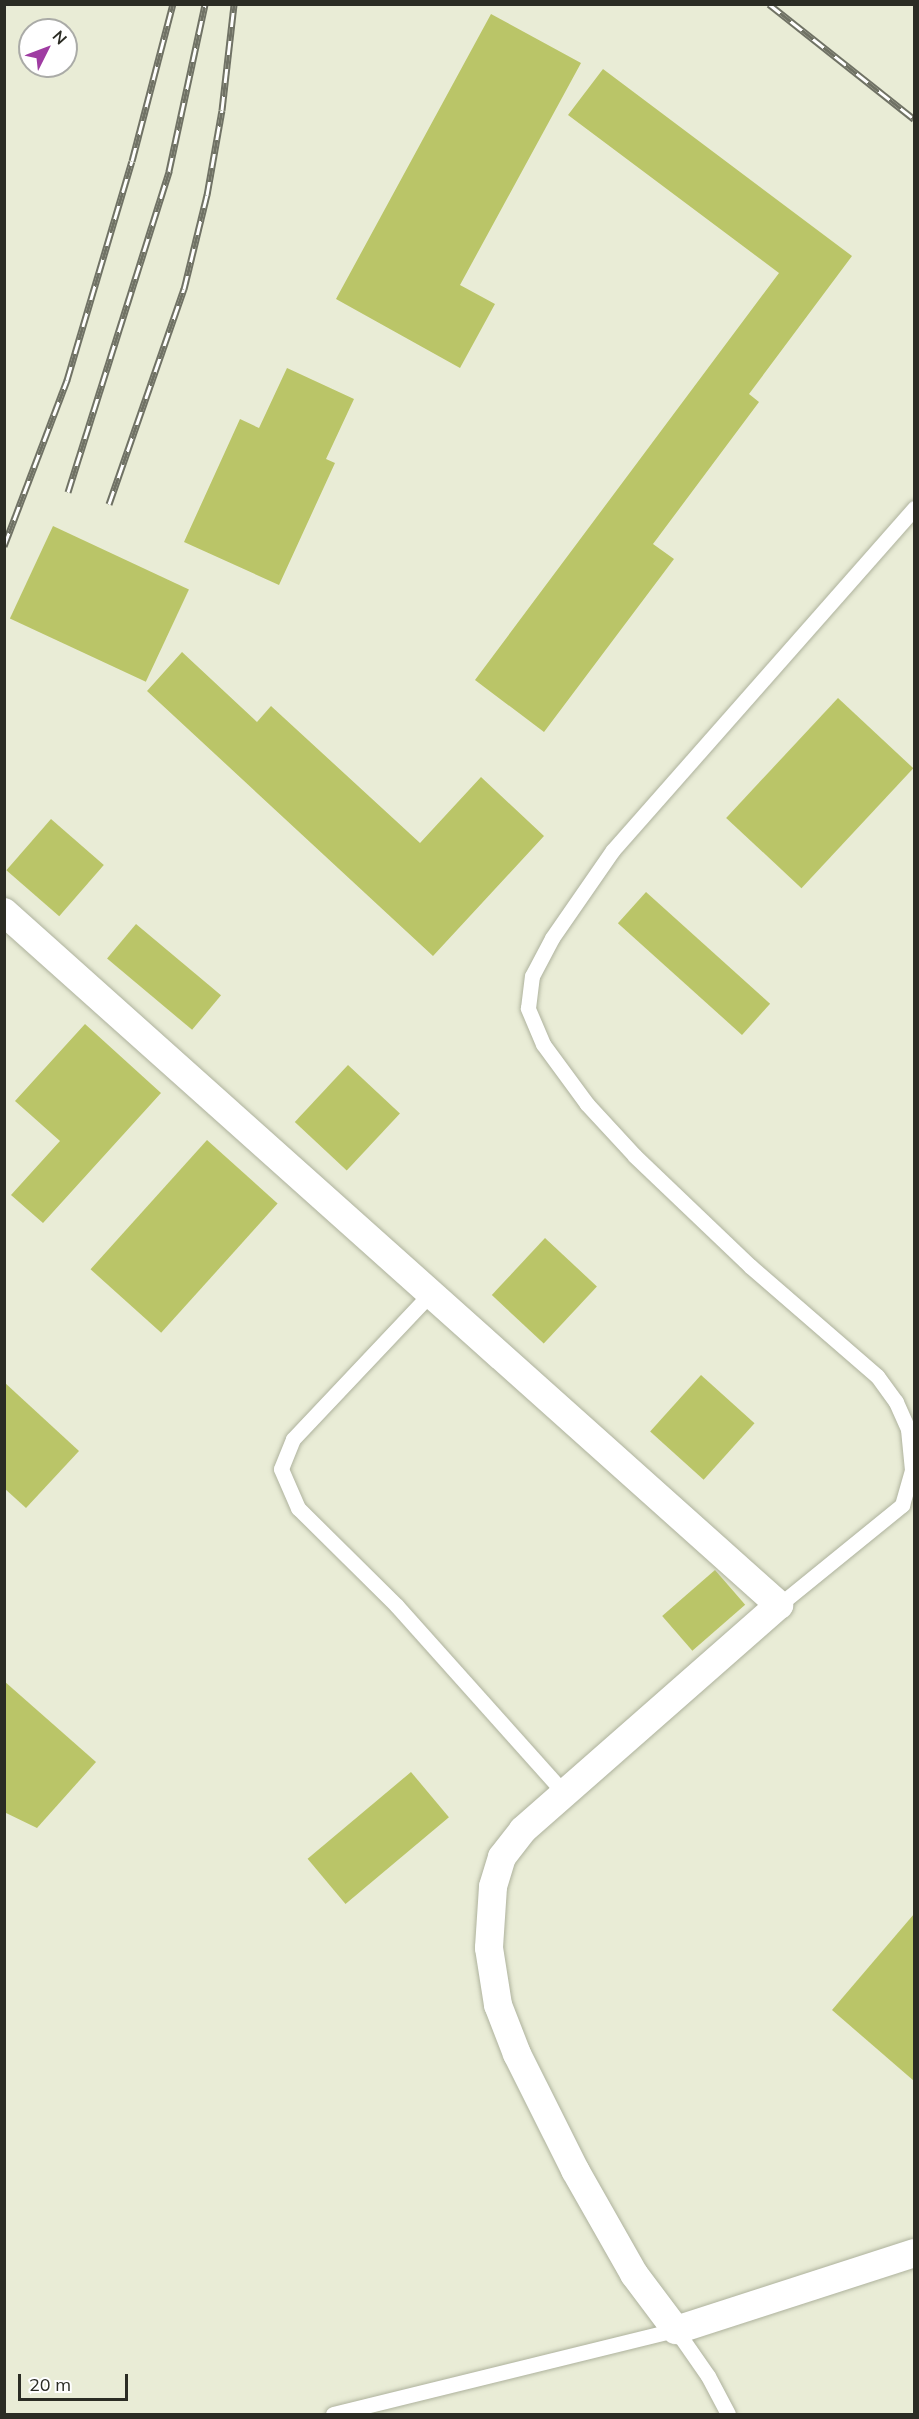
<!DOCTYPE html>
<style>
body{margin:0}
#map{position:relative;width:919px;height:2419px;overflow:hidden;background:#e9ecd6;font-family:Mulish,sans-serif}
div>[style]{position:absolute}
.building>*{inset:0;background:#bac568;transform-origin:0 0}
.roads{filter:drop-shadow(0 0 2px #aeb29d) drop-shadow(0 0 2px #aeb29d)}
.service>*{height:15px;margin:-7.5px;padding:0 7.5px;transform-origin:7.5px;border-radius:7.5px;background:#fff}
.minor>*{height:28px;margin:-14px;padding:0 14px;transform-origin:14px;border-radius:14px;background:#fff}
.rail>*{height:7px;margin-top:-3.5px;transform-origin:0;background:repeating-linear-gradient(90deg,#fff 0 14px,#707265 0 28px);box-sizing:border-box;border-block:2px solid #707265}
span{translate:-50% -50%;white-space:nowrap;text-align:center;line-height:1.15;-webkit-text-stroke:4.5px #fff;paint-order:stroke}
.frame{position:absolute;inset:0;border:6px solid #2b2c24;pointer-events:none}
.north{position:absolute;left:18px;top:18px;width:60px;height:60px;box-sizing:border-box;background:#fff;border:2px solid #aaaba7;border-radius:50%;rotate:48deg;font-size:16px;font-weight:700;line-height:24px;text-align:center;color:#2b2c24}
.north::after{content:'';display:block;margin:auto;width:21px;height:27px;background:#9f3ca2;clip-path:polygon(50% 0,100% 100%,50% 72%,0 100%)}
.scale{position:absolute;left:18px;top:2374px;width:110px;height:27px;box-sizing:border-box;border:3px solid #2b2c24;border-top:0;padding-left:8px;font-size:18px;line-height:21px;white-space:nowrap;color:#2b2c24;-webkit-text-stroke:4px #fff;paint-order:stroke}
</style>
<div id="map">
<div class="building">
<i style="clip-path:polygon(491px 14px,581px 63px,460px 285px,495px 304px,460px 368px,336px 299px)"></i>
<i style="clip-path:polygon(603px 69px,852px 256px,749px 394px,759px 402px,653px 544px,674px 559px,544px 732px,475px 680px,779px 273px,568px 115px)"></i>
<i style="clip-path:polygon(287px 368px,354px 399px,326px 459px,335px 463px,279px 585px,184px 542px,240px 419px,259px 428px)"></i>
<i style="left:53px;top:526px;width:150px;height:102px;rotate:25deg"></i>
<i style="clip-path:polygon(182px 652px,257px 722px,271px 706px,420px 843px,481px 777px,544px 836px,433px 956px,147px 691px)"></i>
<i style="left:838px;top:698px;width:103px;height:164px;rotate:43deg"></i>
<i style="left:51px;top:819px;width:70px;height:68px;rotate:41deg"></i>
<i style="left:646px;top:892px;width:167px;height:42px;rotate:42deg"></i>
<i style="left:136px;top:924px;width:111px;height:45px;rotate:40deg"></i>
<i style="clip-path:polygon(85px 1024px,161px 1093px,43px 1223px,11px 1195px,60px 1141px,15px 1101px)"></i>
<i style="left:348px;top:1065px;width:71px;height:78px;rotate:43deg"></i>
<i style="left:207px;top:1140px;width:95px;height:174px;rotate:42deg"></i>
<i style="left:545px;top:1238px;width:71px;height:78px;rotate:43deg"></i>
<i style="left:701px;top:1375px;width:72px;height:76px;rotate:42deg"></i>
<i style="clip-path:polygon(4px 1382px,79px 1451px,26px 1508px,4px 1488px)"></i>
<i style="left:715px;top:1570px;width:46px;height:70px;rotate:49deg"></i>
<i style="clip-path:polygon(4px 1681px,96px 1762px,37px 1828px,4px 1812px)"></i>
<i style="left:411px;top:1772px;width:59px;height:135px;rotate:50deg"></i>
<i style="clip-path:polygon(914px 1914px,914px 2081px,832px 2010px)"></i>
</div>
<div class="roads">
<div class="service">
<i style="left:431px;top:1293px;width:201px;rotate:133.4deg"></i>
<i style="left:293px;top:1439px;width:32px;rotate:112deg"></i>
<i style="left:281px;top:1469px;width:43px;rotate:66.4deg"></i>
<i style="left:298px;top:1508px;width:139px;rotate:44.7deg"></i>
<i style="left:397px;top:1606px;width:252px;rotate:48.2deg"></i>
<i style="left:779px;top:1605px;width:159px;rotate:-39.1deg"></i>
<i style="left:902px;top:1505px;width:36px;rotate:-74deg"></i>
<i style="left:912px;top:1470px;width:41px;rotate:-95.6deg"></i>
<i style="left:908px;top:1429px;width:30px;rotate:-114deg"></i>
<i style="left:896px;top:1402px;width:32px;rotate:-126deg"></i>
<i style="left:877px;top:1376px;width:168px;rotate:-139.1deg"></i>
<i style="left:750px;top:1266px;width:159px;rotate:-136.3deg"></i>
<i style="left:635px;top:1156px;width:71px;rotate:-132.7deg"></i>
<i style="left:587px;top:1104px;width:74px;rotate:-126.3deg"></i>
<i style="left:543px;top:1044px;width:39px;rotate:-113deg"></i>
<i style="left:528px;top:1008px;width:32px;rotate:-83deg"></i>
<i style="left:532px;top:976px;width:43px;rotate:-62.2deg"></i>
<i style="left:552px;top:938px;width:107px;rotate:-55.3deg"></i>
<i style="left:613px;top:850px;width:456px;rotate:-48.6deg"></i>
<i style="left:333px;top:2414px;width:353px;rotate:-13.8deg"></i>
<i style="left:676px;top:2330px;width:56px;rotate:55.2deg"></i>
<i style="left:708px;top:2376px;width:43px;rotate:62.2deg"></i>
</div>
<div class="minor">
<i style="left:4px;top:912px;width:1040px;rotate:41.8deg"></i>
<i style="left:779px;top:1605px;width:341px;rotate:138.7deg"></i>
<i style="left:523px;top:1830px;width:34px;rotate:128deg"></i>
<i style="left:502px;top:1857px;width:31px;rotate:107deg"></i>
<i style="left:493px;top:1887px;width:61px;rotate:93.8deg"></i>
<i style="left:489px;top:1948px;width:58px;rotate:81deg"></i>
<i style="left:498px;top:2005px;width:53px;rotate:68.8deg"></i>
<i style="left:517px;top:2054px;width:130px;rotate:63.4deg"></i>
<i style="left:575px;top:2170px;width:120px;rotate:60.4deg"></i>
<i style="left:634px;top:2274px;width:70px;rotate:53.1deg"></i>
<i style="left:676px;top:2330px;width:250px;rotate:-17.9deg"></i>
</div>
</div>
<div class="rail">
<i style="left:769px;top:4px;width:185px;rotate:38.4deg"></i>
<i style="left:68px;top:492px;width:337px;rotate:-72.5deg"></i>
<i style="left:169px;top:171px;width:171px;rotate:-77.8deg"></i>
<i style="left:109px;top:504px;width:228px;rotate:-70.8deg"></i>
<i style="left:184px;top:289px;width:97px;rotate:-76.3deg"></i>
<i style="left:207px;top:195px;width:86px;rotate:-80deg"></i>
<i style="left:222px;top:110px;width:107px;rotate:-83.5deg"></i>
<i style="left:4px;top:546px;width:178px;rotate:-69.2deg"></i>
<i style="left:67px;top:380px;width:228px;rotate:-73.5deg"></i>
<i style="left:132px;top:161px;width:162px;rotate:-75.4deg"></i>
</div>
<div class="frame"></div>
<div class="north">N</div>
<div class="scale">20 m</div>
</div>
